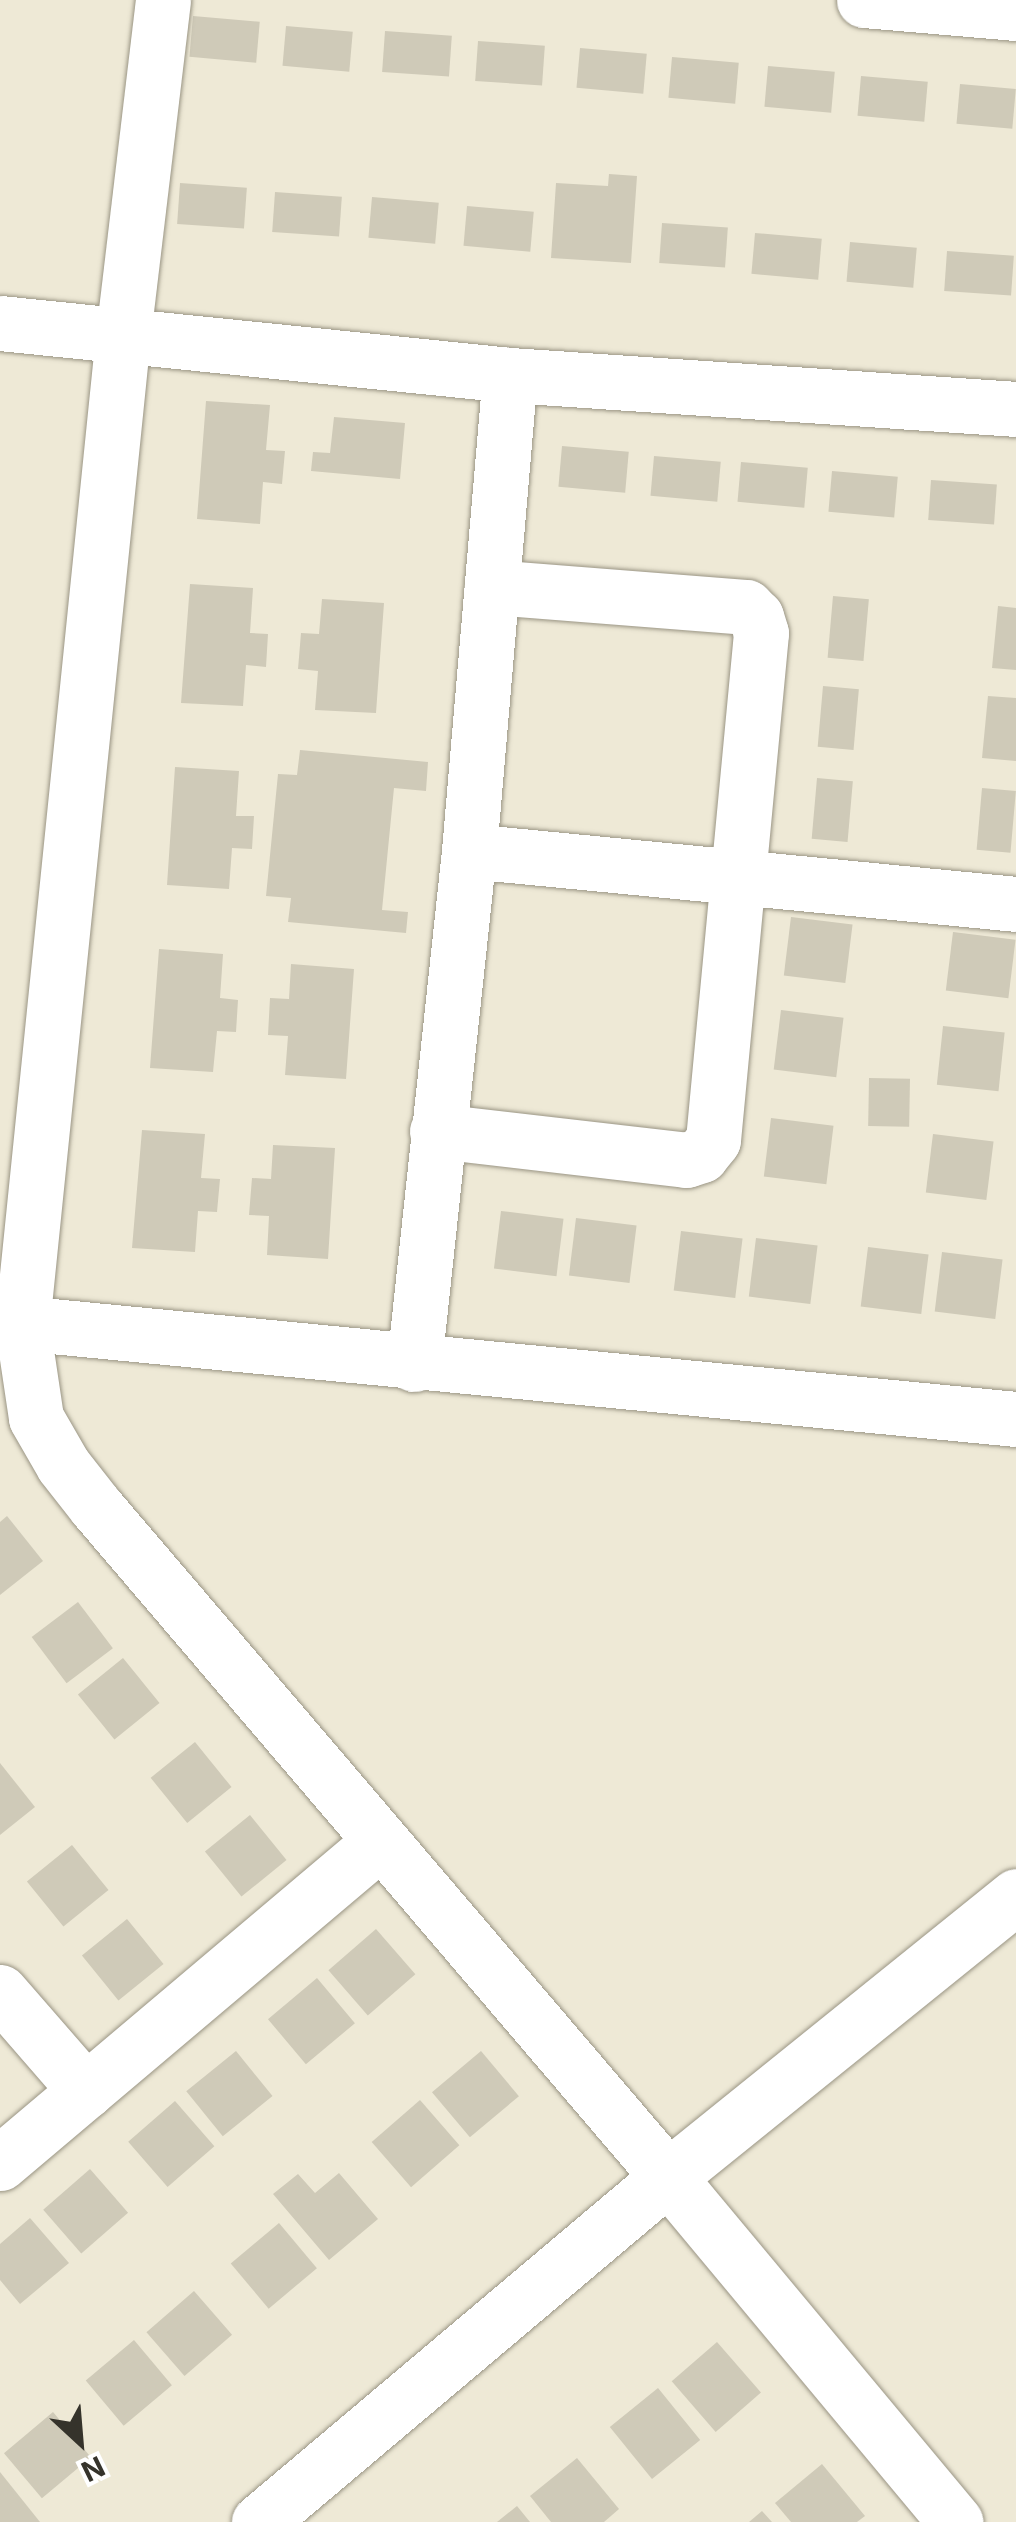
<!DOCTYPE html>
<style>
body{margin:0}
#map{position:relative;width:1016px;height:2522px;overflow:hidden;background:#eee9d6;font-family:Inter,sans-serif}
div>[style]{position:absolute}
.building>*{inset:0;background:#cfcab8;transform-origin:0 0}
.roads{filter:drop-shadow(0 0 2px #9a9584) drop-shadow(0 0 2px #9a9584)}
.minor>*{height:55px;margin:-27.5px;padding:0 27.5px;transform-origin:27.5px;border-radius:27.5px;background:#fff}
span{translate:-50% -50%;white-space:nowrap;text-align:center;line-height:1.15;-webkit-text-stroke:8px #fff;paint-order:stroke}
.north{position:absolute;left:30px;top:2392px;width:100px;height:100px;-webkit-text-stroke:8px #fff;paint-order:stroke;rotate:154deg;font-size:28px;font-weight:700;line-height:40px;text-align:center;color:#35332b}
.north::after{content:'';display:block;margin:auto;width:35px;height:45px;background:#35332b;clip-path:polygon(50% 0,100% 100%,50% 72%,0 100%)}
</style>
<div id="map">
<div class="building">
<i style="left:193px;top:16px;width:67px;height:41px;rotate:5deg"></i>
<i style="left:286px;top:26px;width:67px;height:40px;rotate:5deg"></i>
<i style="left:385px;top:31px;width:67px;height:41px;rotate:4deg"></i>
<i style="left:478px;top:41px;width:67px;height:40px;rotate:4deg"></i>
<i style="left:580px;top:48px;width:67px;height:40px;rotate:5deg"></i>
<i style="left:672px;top:57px;width:67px;height:41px;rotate:5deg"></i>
<i style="left:768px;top:66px;width:67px;height:41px;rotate:5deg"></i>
<i style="left:861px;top:76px;width:67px;height:40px;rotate:5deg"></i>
<i style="left:960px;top:84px;width:56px;height:40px;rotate:5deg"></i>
<i style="clip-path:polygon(609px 174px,637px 176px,631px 263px,551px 258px,556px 183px,608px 186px)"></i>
<i style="left:180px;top:183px;width:67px;height:41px;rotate:4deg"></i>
<i style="left:275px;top:192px;width:67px;height:40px;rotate:4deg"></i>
<i style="left:372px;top:197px;width:67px;height:41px;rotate:5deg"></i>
<i style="left:467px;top:206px;width:67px;height:40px;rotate:5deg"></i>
<i style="left:662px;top:223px;width:66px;height:40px;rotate:4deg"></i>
<i style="left:755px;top:233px;width:67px;height:41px;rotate:5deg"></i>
<i style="left:850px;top:242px;width:67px;height:40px;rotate:5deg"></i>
<i style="left:947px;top:251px;width:67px;height:40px;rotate:4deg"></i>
<i style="clip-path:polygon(206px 401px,270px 405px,266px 450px,285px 451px,282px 484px,263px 482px,260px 524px,197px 519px)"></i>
<i style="clip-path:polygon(334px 417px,405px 423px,400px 479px,311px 471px,313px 452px,330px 453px)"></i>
<i style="left:562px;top:446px;width:67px;height:41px;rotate:5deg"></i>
<i style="left:654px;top:456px;width:67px;height:40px;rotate:5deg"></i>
<i style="left:741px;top:462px;width:67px;height:40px;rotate:5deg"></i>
<i style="left:832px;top:471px;width:66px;height:41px;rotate:5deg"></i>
<i style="left:931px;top:480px;width:66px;height:40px;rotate:4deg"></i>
<i style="clip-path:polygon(190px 584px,253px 588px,250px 633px,268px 634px,266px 667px,246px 665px,243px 706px,181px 703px)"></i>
<i style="left:833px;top:596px;width:36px;height:62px;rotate:5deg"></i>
<i style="clip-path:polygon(322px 599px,384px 603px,376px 713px,315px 710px,318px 671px,298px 669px,301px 633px,319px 634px)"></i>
<i style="clip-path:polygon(998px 606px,1016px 608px,1016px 670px,992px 668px)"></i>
<i style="left:823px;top:686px;width:36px;height:61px;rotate:5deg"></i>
<i style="clip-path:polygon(988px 696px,1016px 698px,1016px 761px,982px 758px)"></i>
<i style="clip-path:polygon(300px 750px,428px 762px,426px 791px,394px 788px,382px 910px,408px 912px,406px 933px,288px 922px,291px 898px,266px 896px,278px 774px,297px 775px)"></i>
<i style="clip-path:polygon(175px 767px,239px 771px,236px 816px,254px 816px,252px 849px,232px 848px,229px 889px,167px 885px)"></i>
<i style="left:817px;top:778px;width:36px;height:61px;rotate:5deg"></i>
<i style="left:982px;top:788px;width:34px;height:62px;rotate:5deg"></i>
<i style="left:791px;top:917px;width:62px;height:59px;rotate:7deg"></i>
<i style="left:953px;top:932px;width:63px;height:59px;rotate:7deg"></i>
<i style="clip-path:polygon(159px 949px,223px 954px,220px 998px,238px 1000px,236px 1032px,217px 1031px,213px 1072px,150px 1068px)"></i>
<i style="clip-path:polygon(291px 964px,354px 969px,346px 1079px,285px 1075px,288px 1036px,268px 1035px,270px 998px,289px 999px)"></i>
<i style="left:781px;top:1010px;width:63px;height:60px;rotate:7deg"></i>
<i style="left:943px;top:1026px;width:62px;height:59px;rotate:6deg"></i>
<i style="left:869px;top:1078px;width:41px;height:48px;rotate:1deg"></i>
<i style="left:771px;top:1118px;width:63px;height:59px;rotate:7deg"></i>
<i style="clip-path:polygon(142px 1130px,205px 1134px,201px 1178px,220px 1179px,217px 1212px,198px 1211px,195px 1252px,132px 1248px)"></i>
<i style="left:933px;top:1134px;width:61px;height:59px;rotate:7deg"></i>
<i style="clip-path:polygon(273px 1145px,335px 1148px,328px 1259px,267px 1255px,269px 1216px,249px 1215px,252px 1178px,271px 1179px)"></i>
<i style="left:501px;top:1211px;width:63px;height:58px;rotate:7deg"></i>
<i style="left:576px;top:1218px;width:61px;height:58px;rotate:7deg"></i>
<i style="left:681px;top:1231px;width:62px;height:60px;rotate:7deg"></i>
<i style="left:756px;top:1238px;width:62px;height:59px;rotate:7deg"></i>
<i style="left:868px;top:1247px;width:61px;height:60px;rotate:7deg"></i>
<i style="left:942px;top:1252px;width:61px;height:60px;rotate:7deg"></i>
<i style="clip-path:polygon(7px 1516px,43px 1561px,0 1595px,0 1522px)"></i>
<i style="left:78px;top:1602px;width:58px;height:58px;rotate:53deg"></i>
<i style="left:123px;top:1658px;width:58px;height:58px;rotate:51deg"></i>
<i style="left:195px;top:1742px;width:58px;height:57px;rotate:51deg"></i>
<i style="clip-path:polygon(0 1763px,35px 1807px,0 1835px)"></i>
<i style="left:250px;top:1815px;width:58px;height:58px;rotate:51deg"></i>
<i style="left:72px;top:1845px;width:58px;height:58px;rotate:51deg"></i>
<i style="left:127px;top:1919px;width:58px;height:58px;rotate:51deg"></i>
<i style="left:376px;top:1929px;width:60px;height:63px;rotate:49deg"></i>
<i style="left:317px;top:1978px;width:59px;height:64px;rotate:50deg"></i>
<i style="left:236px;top:2051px;width:58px;height:64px;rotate:51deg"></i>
<i style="left:481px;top:2051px;width:59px;height:64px;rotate:50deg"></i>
<i style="left:420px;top:2100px;width:60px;height:64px;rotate:49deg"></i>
<i style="left:175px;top:2101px;width:60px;height:62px;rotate:49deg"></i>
<i style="left:90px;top:2169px;width:58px;height:62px;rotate:49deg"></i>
<i style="clip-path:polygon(339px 2173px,378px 2219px,329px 2260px,273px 2194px,298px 2174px,315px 2193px)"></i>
<i style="clip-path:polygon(30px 2218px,69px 2263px,20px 2304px,0 2280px,0 2244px)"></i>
<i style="left:279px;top:2223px;width:59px;height:63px;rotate:50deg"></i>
<i style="left:194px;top:2291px;width:58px;height:63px;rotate:49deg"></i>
<i style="left:134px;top:2340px;width:59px;height:63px;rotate:50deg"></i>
<i style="left:717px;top:2342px;width:67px;height:60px;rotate:49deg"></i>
<i style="left:658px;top:2388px;width:67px;height:62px;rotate:51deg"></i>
<i style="left:53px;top:2412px;width:59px;height:64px;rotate:50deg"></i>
<i style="clip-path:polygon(577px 2458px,619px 2509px,604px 2522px,551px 2522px,530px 2496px)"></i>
<i style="clip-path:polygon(822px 2464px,865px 2516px,857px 2522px,791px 2522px,775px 2503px)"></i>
<i style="clip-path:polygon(0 2472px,40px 2522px,0 2522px)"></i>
<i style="clip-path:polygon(517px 2506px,530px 2522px,497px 2522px)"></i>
<i style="clip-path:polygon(762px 2511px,772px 2522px,749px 2522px)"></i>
</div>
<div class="roads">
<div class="minor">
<i style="left:163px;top:0;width:337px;rotate:96.8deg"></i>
<i style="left:123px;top:335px;width:994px;rotate:95.83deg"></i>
<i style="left:22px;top:1324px;width:95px;rotate:81.5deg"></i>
<i style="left:36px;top:1418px;width:54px;rotate:60.1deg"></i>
<i style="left:63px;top:1465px;width:53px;rotate:51.8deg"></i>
<i style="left:96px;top:1507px;width:881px;rotate:49.51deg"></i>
<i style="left:668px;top:2177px;width:449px;rotate:50.2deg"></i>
<i style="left:864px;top:0;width:153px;rotate:4.9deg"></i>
<i style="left:0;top:323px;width:513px;rotate:5.82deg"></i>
<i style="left:510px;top:375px;width:507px;rotate:3.84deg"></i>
<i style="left:469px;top:851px;width:550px;rotate:5.53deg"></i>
<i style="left:437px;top:1131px;width:251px;rotate:6.6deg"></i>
<i style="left:686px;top:1160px;width:16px;rotate:-18deg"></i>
<i style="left:701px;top:1155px;width:19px;rotate:-51deg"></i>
<i style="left:713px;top:1140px;width:509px;rotate:-84.59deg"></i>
<i style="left:761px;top:633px;width:17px;rotate:-107deg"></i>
<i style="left:756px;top:617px;width:14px;rotate:-135deg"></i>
<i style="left:746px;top:607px;width:255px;rotate:-175.5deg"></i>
<i style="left:0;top:1321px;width:1021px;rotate:5.51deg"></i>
<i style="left:414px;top:1364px;width:516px;rotate:-83.88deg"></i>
<i style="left:469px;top:851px;width:478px;rotate:-85.1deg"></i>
<i style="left:0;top:1992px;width:131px;rotate:49deg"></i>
<i style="left:0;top:2163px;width:497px;rotate:-40.2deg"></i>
<i style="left:259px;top:2522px;width:535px;rotate:-40.15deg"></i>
<i style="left:668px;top:2177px;width:447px;rotate:-38.9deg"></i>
</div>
</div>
<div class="north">N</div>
</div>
